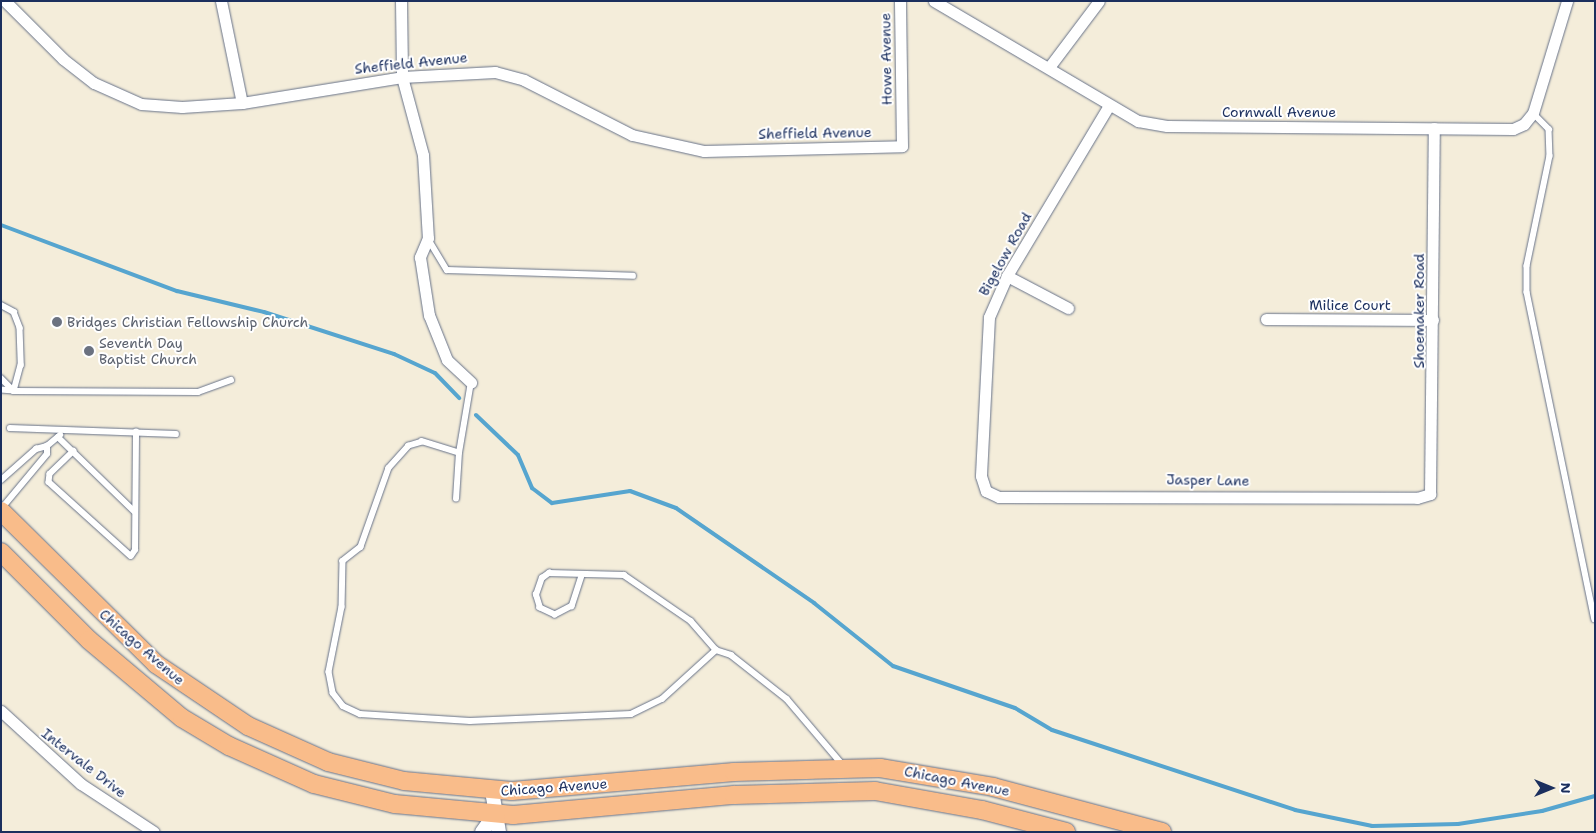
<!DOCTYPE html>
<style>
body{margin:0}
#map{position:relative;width:1596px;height:833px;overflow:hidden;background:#f4edda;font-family:"Shantell Sans",sans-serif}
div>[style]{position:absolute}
.stream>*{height:4px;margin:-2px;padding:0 2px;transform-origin:2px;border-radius:2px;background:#56a5cf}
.roads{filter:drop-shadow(0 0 1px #677289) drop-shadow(0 0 1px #677289)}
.service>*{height:5.5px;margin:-2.75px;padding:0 2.75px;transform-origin:2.75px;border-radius:2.75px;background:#fff}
.minor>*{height:11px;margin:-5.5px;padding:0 5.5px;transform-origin:5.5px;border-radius:5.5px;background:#fff}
.tertiary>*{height:14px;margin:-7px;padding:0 7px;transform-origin:7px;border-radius:7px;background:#fff}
.primary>*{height:18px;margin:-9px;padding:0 9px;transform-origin:9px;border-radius:9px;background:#f9bc8a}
.dots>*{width:14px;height:14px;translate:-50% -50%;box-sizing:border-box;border:2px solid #fff;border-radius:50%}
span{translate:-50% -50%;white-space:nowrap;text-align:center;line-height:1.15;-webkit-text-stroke:4px #fff;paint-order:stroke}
.street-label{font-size:14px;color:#1b2f5e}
.worship-label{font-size:14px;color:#5b616d}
.left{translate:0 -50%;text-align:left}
.frame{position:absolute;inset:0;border:2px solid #1b2f5e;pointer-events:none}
.north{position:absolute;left:1526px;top:763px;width:50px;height:50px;-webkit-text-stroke:4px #fff;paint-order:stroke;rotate:90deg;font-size:14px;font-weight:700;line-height:20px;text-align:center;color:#1b2f5e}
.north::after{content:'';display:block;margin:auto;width:18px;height:22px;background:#1b2f5e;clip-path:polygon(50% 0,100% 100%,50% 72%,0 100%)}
</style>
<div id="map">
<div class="stream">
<i style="left:1px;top:225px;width:188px;rotate:20.6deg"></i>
<i style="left:177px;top:291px;width:89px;rotate:13.6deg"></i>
<i style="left:264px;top:312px;width:137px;rotate:17.9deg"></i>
<i style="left:394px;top:354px;width:45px;rotate:24.9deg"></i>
<i style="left:435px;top:373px;width:35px;rotate:46deg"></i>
<i style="left:476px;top:415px;width:58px;rotate:43.6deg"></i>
<i style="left:518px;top:455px;width:36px;rotate:67deg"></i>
<i style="left:532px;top:488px;width:25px;rotate:37deg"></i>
<i style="left:552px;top:503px;width:79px;rotate:-8.7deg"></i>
<i style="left:630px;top:491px;width:49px;rotate:20.3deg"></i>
<i style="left:676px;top:508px;width:168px;rotate:34.5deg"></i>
<i style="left:814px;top:603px;width:101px;rotate:38.6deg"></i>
<i style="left:893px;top:666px;width:129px;rotate:19deg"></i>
<i style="left:1015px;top:708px;width:43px;rotate:30.7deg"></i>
<i style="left:1052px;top:730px;width:256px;rotate:18.2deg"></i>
<i style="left:1295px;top:810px;width:79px;rotate:11.7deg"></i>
<i style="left:1372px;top:826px;width:86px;rotate:-1.3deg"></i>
<i style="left:1458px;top:824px;width:85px;rotate:-8.8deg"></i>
<i style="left:1542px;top:811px;width:55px;rotate:-15.8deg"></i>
</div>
<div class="roads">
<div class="service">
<i style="left:1533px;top:113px;width:23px;rotate:45deg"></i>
<i style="left:1549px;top:129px;width:27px;rotate:88deg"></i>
<i style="left:1550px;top:156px;width:112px;rotate:101.8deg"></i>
<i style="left:1527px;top:266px;width:26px;rotate:90deg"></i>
<i style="left:1527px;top:292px;width:334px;rotate:78.3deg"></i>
<i style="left:429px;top:240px;width:35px;rotate:59deg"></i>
<i style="left:447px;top:270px;width:186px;rotate:1.8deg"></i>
<i style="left:1px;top:305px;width:15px;rotate:28deg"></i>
<i style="left:14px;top:312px;width:17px;rotate:69deg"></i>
<i style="left:20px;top:328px;width:37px;rotate:88deg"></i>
<i style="left:21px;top:365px;width:27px;rotate:105deg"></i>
<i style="left:14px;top:391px;width:13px;rotate:-176deg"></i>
<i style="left:1px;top:378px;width:18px;rotate:45deg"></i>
<i style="left:14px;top:391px;width:184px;rotate:0.3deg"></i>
<i style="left:198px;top:392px;width:35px;rotate:-20deg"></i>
<i style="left:10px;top:428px;width:166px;rotate:2.1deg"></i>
<i style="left:58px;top:437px;width:106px;rotate:44.2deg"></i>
<i style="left:74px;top:451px;width:33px;rotate:136deg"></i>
<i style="left:50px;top:474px;width:8px;rotate:97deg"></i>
<i style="left:49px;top:482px;width:110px;rotate:42.1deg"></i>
<i style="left:131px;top:556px;width:7px;rotate:-56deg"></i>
<i style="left:135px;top:550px;width:118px;rotate:-89.5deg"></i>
<i style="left:459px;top:453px;width:72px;rotate:-80.4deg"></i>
<i style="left:1px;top:480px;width:47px;rotate:-41.5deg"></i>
<i style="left:36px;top:449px;width:11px;rotate:-15deg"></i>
<i style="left:47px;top:446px;width:17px;rotate:-40deg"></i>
<i style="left:456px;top:499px;width:46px;rotate:-86.3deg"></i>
<i style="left:459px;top:453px;width:39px;rotate:-163deg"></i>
<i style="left:422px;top:442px;width:14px;rotate:163deg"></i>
<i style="left:409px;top:446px;width:30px;rotate:132deg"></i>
<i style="left:389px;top:468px;width:84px;rotate:109.5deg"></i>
<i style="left:361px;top:547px;width:23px;rotate:142deg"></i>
<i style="left:343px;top:561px;width:46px;rotate:91.2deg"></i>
<i style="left:342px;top:607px;width:66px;rotate:101.3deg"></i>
<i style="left:329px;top:672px;width:21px;rotate:79deg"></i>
<i style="left:333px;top:693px;width:16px;rotate:52deg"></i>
<i style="left:343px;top:706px;width:19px;rotate:25deg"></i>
<i style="left:360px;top:714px;width:110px;rotate:3.6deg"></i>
<i style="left:470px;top:721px;width:161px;rotate:-2.5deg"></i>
<i style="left:631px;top:714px;width:34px;rotate:-26deg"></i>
<i style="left:662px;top:699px;width:73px;rotate:-42.2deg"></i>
<i style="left:716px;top:650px;width:16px;rotate:18deg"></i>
<i style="left:731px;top:655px;width:71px;rotate:38.2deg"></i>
<i style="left:787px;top:699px;width:87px;rotate:49.7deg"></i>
<i style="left:2px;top:508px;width:70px;rotate:-50.2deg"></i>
<i style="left:47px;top:454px;width:8px;rotate:-90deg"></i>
<i style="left:582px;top:576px;width:32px;rotate:108deg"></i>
<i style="left:572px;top:606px;width:19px;rotate:152deg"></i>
<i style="left:555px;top:615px;width:17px;rotate:-155deg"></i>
<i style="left:540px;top:608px;width:14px;rotate:-107deg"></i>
<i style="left:536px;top:595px;width:18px;rotate:-71deg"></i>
<i style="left:542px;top:578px;width:9px;rotate:-36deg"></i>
<i style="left:549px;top:573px;width:75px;rotate:1.5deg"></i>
<i style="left:624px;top:575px;width:81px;rotate:34.5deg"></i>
<i style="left:691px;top:621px;width:38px;rotate:49deg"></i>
</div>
<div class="minor">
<i style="left:5px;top:1px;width:82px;rotate:45deg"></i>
<i style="left:63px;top:59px;width:39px;rotate:38deg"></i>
<i style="left:94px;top:83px;width:51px;rotate:24.1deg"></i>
<i style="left:141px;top:104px;width:41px;rotate:4.2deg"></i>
<i style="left:182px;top:107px;width:60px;rotate:-3.8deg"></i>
<i style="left:242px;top:103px;width:162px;rotate:-9.2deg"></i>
<i style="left:402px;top:77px;width:93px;rotate:-3.1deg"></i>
<i style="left:495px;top:72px;width:30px;rotate:15deg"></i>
<i style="left:524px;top:80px;width:121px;rotate:27deg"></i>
<i style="left:632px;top:135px;width:74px;rotate:12.5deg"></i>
<i style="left:704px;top:151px;width:198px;rotate:-1.4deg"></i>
<i style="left:902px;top:146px;width:145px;rotate:-90.8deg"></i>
<i style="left:221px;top:1px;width:104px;rotate:78.4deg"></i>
<i style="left:401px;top:1px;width:76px;rotate:89.2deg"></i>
<i style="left:402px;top:77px;width:81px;rotate:74.9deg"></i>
<i style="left:423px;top:155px;width:83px;rotate:86.6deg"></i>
<i style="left:428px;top:238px;width:21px;rotate:113deg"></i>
<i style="left:420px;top:257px;width:59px;rotate:81.2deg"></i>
<i style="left:429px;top:315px;width:48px;rotate:68.2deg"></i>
<i style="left:447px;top:360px;width:33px;rotate:43deg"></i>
<i style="left:934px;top:1px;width:237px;rotate:30.5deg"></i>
<i style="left:1138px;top:121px;width:29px;rotate:10deg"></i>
<i style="left:1167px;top:126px;width:346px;rotate:0.5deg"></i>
<i style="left:1513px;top:129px;width:12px;rotate:-24deg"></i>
<i style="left:1524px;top:124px;width:14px;rotate:-51deg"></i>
<i style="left:1533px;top:113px;width:117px;rotate:-73.1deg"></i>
<i style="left:1050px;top:66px;width:81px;rotate:-53deg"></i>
<i style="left:1108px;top:107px;width:197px;rotate:120.9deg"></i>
<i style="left:1007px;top:276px;width:45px;rotate:113.7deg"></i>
<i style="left:989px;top:317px;width:159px;rotate:92.9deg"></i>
<i style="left:981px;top:476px;width:16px;rotate:72deg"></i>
<i style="left:986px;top:491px;width:14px;rotate:25deg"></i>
<i style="left:999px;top:497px;width:418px;rotate:0.1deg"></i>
<i style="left:1417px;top:498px;width:14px;rotate:-17deg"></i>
<i style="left:1430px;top:494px;width:366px;rotate:-89.4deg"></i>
<i style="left:1007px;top:276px;width:69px;rotate:27.7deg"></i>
<i style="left:1266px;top:319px;width:167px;rotate:0.3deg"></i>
<i style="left:1px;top:711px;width:108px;rotate:42.4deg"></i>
<i style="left:81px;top:784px;width:87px;rotate:33.3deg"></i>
</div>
<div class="tertiary">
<i style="left:492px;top:791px;width:42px;rotate:80.3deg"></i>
<i style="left:482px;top:832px;width:22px;rotate:-54deg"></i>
</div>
<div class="primary">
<i style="left:1px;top:511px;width:218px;rotate:44.6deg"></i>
<i style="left:156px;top:664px;width:111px;rotate:34deg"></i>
<i style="left:248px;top:726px;width:88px;rotate:24.2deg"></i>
<i style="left:328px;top:762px;width:78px;rotate:14deg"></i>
<i style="left:404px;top:781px;width:108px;rotate:5.3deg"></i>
<i style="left:512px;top:791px;width:223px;rotate:-4.9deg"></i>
<i style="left:734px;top:772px;width:146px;rotate:-1.6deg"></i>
<i style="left:880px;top:768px;width:115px;rotate:9.5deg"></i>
<i style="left:993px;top:787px;width:175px;rotate:14.9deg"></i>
<i style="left:1px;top:552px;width:124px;rotate:45deg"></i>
<i style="left:89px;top:640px;width:121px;rotate:40deg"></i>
<i style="left:182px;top:718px;width:55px;rotate:30.8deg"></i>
<i style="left:229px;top:746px;width:93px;rotate:24.1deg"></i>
<i style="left:314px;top:784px;width:83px;rotate:13.9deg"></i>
<i style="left:395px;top:804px;width:119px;rotate:5.3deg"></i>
<i style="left:513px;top:815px;width:222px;rotate:-5.2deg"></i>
<i style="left:734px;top:795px;width:141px;rotate:-1.6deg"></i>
<i style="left:875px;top:791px;width:109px;rotate:10.1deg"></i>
<i style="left:982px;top:810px;width:87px;rotate:14.7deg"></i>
</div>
</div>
<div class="dots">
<i style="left:57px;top:322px;background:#6b7280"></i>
<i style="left:89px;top:351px;background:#6b7280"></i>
</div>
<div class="street-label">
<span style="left:886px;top:59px;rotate:-91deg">Howe Avenue</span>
<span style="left:411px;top:63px;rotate:-6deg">Sheffield Avenue</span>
<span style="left:1279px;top:112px">Cornwall Avenue</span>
<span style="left:815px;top:133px;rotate:-1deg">Sheffield Avenue</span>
<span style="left:1005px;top:254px;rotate:-61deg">Bigelow Road</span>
<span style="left:1350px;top:305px">Milice Court</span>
<span style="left:1419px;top:311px;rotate:-90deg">Shoemaker Road</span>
<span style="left:1208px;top:480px;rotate:1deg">Jasper Lane</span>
<span style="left:142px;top:647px;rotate:41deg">Chicago Avenue</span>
<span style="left:84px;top:763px;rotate:38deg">Intervale Drive</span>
<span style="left:957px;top:781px;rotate:11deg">Chicago Avenue</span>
<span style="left:554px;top:787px;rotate:-4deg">Chicago Avenue</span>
</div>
<div class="worship-label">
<span class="left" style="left:67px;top:322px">Bridges Christian Fellowship Church</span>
<span class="left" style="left:99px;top:351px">Seventh Day<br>Baptist Church</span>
</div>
<div class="frame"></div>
<div class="north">N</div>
</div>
